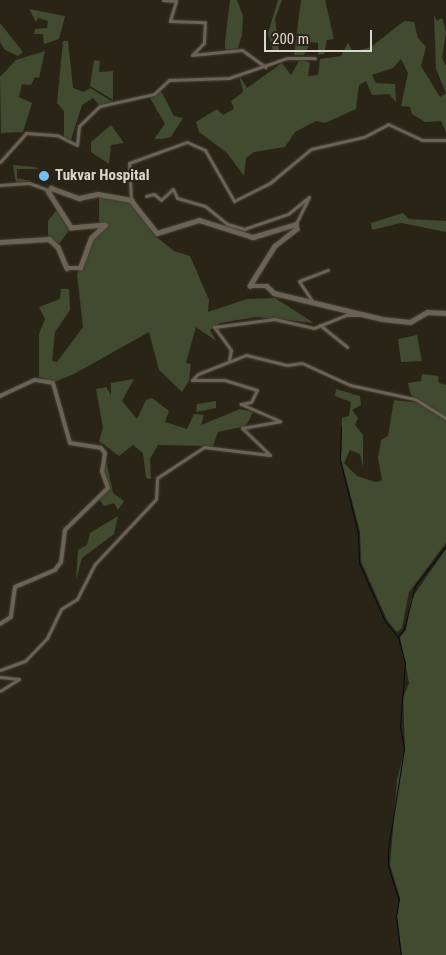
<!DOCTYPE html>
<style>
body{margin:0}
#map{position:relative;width:446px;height:955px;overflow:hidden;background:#2a2417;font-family:"Roboto Condensed",sans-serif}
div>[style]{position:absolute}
.green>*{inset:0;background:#404b30}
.stream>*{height:1px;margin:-0.5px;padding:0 0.5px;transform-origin:0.5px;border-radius:0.5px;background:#000d15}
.roads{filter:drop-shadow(0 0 1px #433d34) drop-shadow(0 0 1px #433d34)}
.minor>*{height:3px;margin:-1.5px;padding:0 1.5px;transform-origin:1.5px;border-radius:1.5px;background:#6a6253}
.tertiary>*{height:4px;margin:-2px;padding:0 2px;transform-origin:2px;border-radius:2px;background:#6a6253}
.secondary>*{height:4.5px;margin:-2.25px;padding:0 2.25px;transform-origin:2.25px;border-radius:2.25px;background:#6a6253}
.dots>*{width:14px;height:14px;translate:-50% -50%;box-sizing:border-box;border:2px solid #2a2417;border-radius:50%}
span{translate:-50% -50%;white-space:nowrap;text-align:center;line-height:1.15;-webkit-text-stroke:4px #2a2417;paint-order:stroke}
.poi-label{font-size:15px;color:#dbd7ce;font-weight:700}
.left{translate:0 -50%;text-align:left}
.scale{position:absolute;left:264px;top:30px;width:108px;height:22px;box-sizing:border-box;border:2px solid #dbd7ce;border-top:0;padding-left:6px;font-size:15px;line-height:18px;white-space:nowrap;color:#dbd7ce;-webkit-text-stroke:4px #2a2417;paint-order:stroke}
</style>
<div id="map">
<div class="green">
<i style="clip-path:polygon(230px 0,237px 0,243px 16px,242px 35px,238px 48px,232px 50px,225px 49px,225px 42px)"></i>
<i style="clip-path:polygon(278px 0,282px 0,275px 19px,279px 50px,273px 51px,268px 33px)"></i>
<i style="clip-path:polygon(301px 0,325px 0,334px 39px,327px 40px,324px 54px,318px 55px,318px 43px,311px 42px,304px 55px,294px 55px)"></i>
<i style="clip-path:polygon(29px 9px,65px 16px,59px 39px,44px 44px,43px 34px,34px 34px,35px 29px,47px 28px,48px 21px,38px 18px,36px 22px)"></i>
<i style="clip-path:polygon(434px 15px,437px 21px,442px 18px,446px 32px,442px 58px,446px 66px,446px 132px,441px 121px,425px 122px,412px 114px,410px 107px,401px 106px,408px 73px,401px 59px,393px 68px,372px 75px,376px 83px,395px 84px,396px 102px,389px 94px,372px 95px,366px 81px,359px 85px,356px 109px,325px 123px,316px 121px,295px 132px,285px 147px,254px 152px,246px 158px,244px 176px,227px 153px,199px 132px,196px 122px,217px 109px,223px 115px,234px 109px,231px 101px,243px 92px,239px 75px,247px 88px,282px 63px,291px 75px,300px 59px,310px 63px,308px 76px,318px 75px,320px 59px,341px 56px,348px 43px,353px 52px,371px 47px,404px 21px,414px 22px,418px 38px,426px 47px,421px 66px,440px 97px,446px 93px,436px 69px)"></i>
<i style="clip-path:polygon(0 23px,23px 52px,18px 56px,5px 50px,0 42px)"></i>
<i style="clip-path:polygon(63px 41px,68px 41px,73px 88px,84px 92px,90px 88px,113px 102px,99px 105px,93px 98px,82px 105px,71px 140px,64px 138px,64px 111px,57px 103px)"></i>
<i style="clip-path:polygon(45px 51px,39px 78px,35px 77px,31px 85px,22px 84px,19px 97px,32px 103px,23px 132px,1px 133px,0 77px,16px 60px)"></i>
<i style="clip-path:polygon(94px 60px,100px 61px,99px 72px,113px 71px,113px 100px,90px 86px)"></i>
<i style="clip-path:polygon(161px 91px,174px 116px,183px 118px,171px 137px,162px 139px,154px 139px,165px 124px,150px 98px)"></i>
<i style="clip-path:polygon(111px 125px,124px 143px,111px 145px,109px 164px,91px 152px,91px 142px)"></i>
<i style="clip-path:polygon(13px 165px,35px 167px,39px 169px,17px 169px,17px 178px,31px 181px,16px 183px)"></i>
<i style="clip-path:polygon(99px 196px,131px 203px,154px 235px,174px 251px,190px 256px,209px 300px,208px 312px,247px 299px,275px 298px,314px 323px,256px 317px,220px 323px,210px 330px,216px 341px,196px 327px,186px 363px,191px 364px,189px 381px,182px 392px,159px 370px,149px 332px,74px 374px,54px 382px,39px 377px,39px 334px,45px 319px,39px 307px,60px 299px,61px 289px,69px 289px,70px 310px,55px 332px,52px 361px,57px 362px,83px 327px,77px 274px,91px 242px,106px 227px,99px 221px)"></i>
<i style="clip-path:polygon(59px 207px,70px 229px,59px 244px,48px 237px,48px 221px)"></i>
<i style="clip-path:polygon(403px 213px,409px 219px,446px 221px,446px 232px,401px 223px,372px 230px,371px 223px)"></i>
<i style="clip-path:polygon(417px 335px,422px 361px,401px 362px,398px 339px)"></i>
<i style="clip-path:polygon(422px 374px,438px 376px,439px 383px,446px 385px,446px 417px,411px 395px,408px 383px,421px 381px)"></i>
<i style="clip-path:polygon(134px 379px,122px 401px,137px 419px,146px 400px,152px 398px,169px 411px,165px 422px,187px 429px,194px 414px,204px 415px,201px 425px,240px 409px,253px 412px,246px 426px,218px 432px,213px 446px,158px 445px,150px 459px,151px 479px,146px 478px,143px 453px,133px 445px,119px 456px,99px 441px,103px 428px,96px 389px,106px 387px,111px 395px,111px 383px)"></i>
<i style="clip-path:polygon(336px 389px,360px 396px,361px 405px,352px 410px,358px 418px,355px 425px,363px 435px,363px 467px,360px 454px,350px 450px,344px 463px,357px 476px,376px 482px,382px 480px,378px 458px,381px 440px,388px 436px,394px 400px,420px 403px,446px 420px,446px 543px,409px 592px,402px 628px,397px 632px,387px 620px,361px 561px,360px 532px,341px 459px,342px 418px,349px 416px,351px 402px,335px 396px)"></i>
<i style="clip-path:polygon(216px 401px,216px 408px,196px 412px,197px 404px)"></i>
<i style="clip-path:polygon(105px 455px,113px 493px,124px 501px,118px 510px,114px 503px,104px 506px,100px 500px,109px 486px,103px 470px)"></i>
<i style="clip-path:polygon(118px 516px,114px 534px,82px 558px,76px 580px,78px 550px,87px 545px,90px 533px)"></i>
<i style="clip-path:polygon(446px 549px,446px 955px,402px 955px,397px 916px,400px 898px,390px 865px,397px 780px,405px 748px,403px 698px,409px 683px,400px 637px,406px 630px,411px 599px)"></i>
</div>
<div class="stream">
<i style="left:341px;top:427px;width:33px;rotate:92deg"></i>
<i style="left:340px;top:460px;width:75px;rotate:76.1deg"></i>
<i style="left:358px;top:533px;width:30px;rotate:88deg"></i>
<i style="left:359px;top:563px;width:64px;rotate:65.9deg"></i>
<i style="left:385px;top:621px;width:21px;rotate:51deg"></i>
<i style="left:398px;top:637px;width:27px;rotate:75deg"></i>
<i style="left:405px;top:663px;width:63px;rotate:94.5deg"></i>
<i style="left:400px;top:726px;width:23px;rotate:80deg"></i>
<i style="left:404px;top:749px;width:102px;rotate:99deg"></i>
<i style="left:388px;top:850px;width:16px;rotate:90deg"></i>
<i style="left:388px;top:866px;width:35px;rotate:72deg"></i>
<i style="left:399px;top:899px;width:17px;rotate:100deg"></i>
<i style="left:396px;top:916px;width:39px;rotate:83deg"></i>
<i style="left:398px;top:636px;width:9px;rotate:-49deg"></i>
<i style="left:404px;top:629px;width:44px;rotate:-75.7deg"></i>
<i style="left:415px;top:586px;width:51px;rotate:-52.2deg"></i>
</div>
<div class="roads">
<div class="minor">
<i style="left:163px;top:0;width:13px;rotate:4deg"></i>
<i style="left:176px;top:1px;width:21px;rotate:107deg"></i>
<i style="left:170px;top:21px;width:35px;rotate:2deg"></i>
<i style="left:205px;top:22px;width:21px;rotate:93deg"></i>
<i style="left:204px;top:43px;width:17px;rotate:135deg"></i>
<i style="left:192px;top:55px;width:50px;rotate:-5.7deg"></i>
<i style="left:242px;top:50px;width:29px;rotate:36deg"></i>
<i style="left:0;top:162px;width:39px;rotate:-48deg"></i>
<i style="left:26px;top:133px;width:31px;rotate:4deg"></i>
<i style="left:57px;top:135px;width:22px;rotate:27deg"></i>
<i style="left:77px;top:145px;width:19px;rotate:-84deg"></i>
<i style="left:79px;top:126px;width:29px;rotate:-44deg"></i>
<i style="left:100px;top:106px;width:55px;rotate:-12.5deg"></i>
<i style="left:154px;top:94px;width:21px;rotate:-43deg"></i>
<i style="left:169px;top:80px;width:60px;rotate:-1.9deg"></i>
<i style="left:229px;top:78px;width:61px;rotate:-19deg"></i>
<i style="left:287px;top:58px;width:28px"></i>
<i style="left:0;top:185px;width:29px;rotate:-4deg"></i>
<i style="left:29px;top:183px;width:20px;rotate:20deg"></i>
<i style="left:146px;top:196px;width:8px;rotate:-14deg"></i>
<i style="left:154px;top:194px;width:9px;rotate:41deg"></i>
<i style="left:161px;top:200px;width:16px;rotate:-43deg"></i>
<i style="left:173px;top:189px;width:10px;rotate:66deg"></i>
<i style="left:177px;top:198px;width:29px;rotate:16deg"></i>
<i style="left:205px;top:206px;width:28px;rotate:39deg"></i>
<i style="left:227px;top:224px;width:18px;rotate:16deg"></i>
<i style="left:244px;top:229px;width:46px;rotate:-18.8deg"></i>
<i style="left:288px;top:214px;width:27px;rotate:-39deg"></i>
<i style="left:309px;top:197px;width:30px;rotate:116deg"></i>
<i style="left:131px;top:200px;width:37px;rotate:-93deg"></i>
<i style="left:129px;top:163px;width:62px;rotate:-19.9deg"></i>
<i style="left:187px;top:142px;width:20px;rotate:24deg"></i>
<i style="left:205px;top:150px;width:59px;rotate:60.4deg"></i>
<i style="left:234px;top:201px;width:40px;rotate:-26.6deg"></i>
<i style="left:270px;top:183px;width:53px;rotate:-39.7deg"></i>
<i style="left:311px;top:149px;width:54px;rotate:-12.8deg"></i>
<i style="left:364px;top:137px;width:27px;rotate:-28deg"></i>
<i style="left:388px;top:124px;width:38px;rotate:25deg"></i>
<i style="left:422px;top:140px;width:24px"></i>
<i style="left:313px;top:302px;width:25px;rotate:-124deg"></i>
<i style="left:299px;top:281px;width:31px;rotate:-21deg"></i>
<i style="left:320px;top:325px;width:35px;rotate:39deg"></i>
<i style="left:229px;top:360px;width:10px;rotate:-79deg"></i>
<i style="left:231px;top:350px;width:29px;rotate:-126deg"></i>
<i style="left:214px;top:327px;width:61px;rotate:-7.6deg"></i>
<i style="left:274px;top:319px;width:41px;rotate:12.7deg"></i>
<i style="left:314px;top:328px;width:35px;rotate:-22deg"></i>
<i style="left:347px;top:315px;width:13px"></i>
<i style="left:0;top:670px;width:27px;rotate:-20deg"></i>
<i style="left:25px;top:661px;width:32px;rotate:-46deg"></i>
<i style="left:47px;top:638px;width:32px;rotate:-64deg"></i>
<i style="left:61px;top:609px;width:19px;rotate:-32deg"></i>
<i style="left:77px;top:599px;width:39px;rotate:-63deg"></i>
<i style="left:95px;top:564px;width:89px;rotate:-46.8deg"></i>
<i style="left:156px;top:499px;width:21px;rotate:-87deg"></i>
<i style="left:157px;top:478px;width:56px;rotate:-33.4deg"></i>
<i style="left:204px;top:447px;width:66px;rotate:6.9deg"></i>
<i style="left:270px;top:455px;width:39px;rotate:-136deg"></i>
<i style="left:242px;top:428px;width:39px;rotate:-10deg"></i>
<i style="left:280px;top:421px;width:43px;rotate:-156.4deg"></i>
<i style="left:241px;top:404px;width:10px;rotate:-11deg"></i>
<i style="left:251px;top:402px;width:13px;rotate:-63deg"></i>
<i style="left:257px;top:390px;width:34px;rotate:-163deg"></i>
<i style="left:224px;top:380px;width:32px;rotate:180deg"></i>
<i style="left:192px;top:380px;width:8px;rotate:-45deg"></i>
<i style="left:198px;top:374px;width:52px;rotate:-21.6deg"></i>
<i style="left:246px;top:355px;width:42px;rotate:13.7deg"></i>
<i style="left:287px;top:365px;width:15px;rotate:-8deg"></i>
<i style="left:302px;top:363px;width:53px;rotate:24.6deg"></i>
<i style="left:350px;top:385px;width:66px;rotate:12.2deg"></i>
<i style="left:415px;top:399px;width:36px;rotate:32deg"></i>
<i style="left:0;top:677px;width:19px;rotate:6deg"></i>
<i style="left:19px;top:679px;width:22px;rotate:148deg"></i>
</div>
<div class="tertiary">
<i style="left:0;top:396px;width:38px;rotate:-25deg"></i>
<i style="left:35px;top:380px;width:18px;rotate:9deg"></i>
<i style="left:53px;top:383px;width:62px;rotate:74.2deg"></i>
<i style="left:70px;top:443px;width:31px;rotate:9deg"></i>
<i style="left:101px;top:448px;width:6px;rotate:51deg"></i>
<i style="left:105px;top:453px;width:18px;rotate:99deg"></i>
<i style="left:102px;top:471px;width:18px;rotate:71deg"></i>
<i style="left:108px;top:488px;width:60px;rotate:135.7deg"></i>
<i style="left:65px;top:530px;width:32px;rotate:97deg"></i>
<i style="left:61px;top:562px;width:10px;rotate:127deg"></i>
<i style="left:55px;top:570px;width:43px;rotate:157deg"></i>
<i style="left:15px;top:587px;width:30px;rotate:98deg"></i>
<i style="left:11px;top:617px;width:13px;rotate:148deg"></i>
</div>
<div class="secondary">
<i style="left:0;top:242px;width:49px;rotate:-3.5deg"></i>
<i style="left:49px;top:239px;width:12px;rotate:42deg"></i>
<i style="left:58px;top:247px;width:23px;rotate:67deg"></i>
<i style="left:67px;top:268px;width:13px"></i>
<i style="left:80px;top:268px;width:32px;rotate:-70deg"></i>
<i style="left:91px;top:238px;width:19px;rotate:-43deg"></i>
<i style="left:105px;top:225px;width:34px;rotate:175deg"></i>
<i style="left:71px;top:228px;width:43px;rotate:-122.6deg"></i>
<i style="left:48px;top:192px;width:5px;rotate:-53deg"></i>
<i style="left:51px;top:188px;width:30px;rotate:20deg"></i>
<i style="left:79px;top:198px;width:19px;rotate:-12deg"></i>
<i style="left:98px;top:194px;width:34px;rotate:10deg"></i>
<i style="left:131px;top:200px;width:42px;rotate:51.8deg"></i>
<i style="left:157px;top:233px;width:44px;rotate:-17.2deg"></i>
<i style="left:199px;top:220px;width:57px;rotate:17.5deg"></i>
<i style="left:253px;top:237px;width:45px;rotate:-16.8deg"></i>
<i style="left:296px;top:224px;width:5px;rotate:79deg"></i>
<i style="left:297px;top:229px;width:28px;rotate:142deg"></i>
<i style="left:275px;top:246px;width:47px;rotate:122deg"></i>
<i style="left:250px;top:286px;width:17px"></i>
<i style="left:267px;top:286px;width:10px;rotate:45deg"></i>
<i style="left:274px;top:293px;width:111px;rotate:13.5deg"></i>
<i style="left:382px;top:319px;width:28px;rotate:6deg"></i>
<i style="left:410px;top:322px;width:20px;rotate:-30deg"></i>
<i style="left:427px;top:312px;width:19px;rotate:3deg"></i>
</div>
</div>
<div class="dots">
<i style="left:44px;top:176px;background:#71c1f5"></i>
</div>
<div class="poi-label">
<span class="left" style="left:55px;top:176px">Tukvar Hospital</span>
</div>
<div class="scale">200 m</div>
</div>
